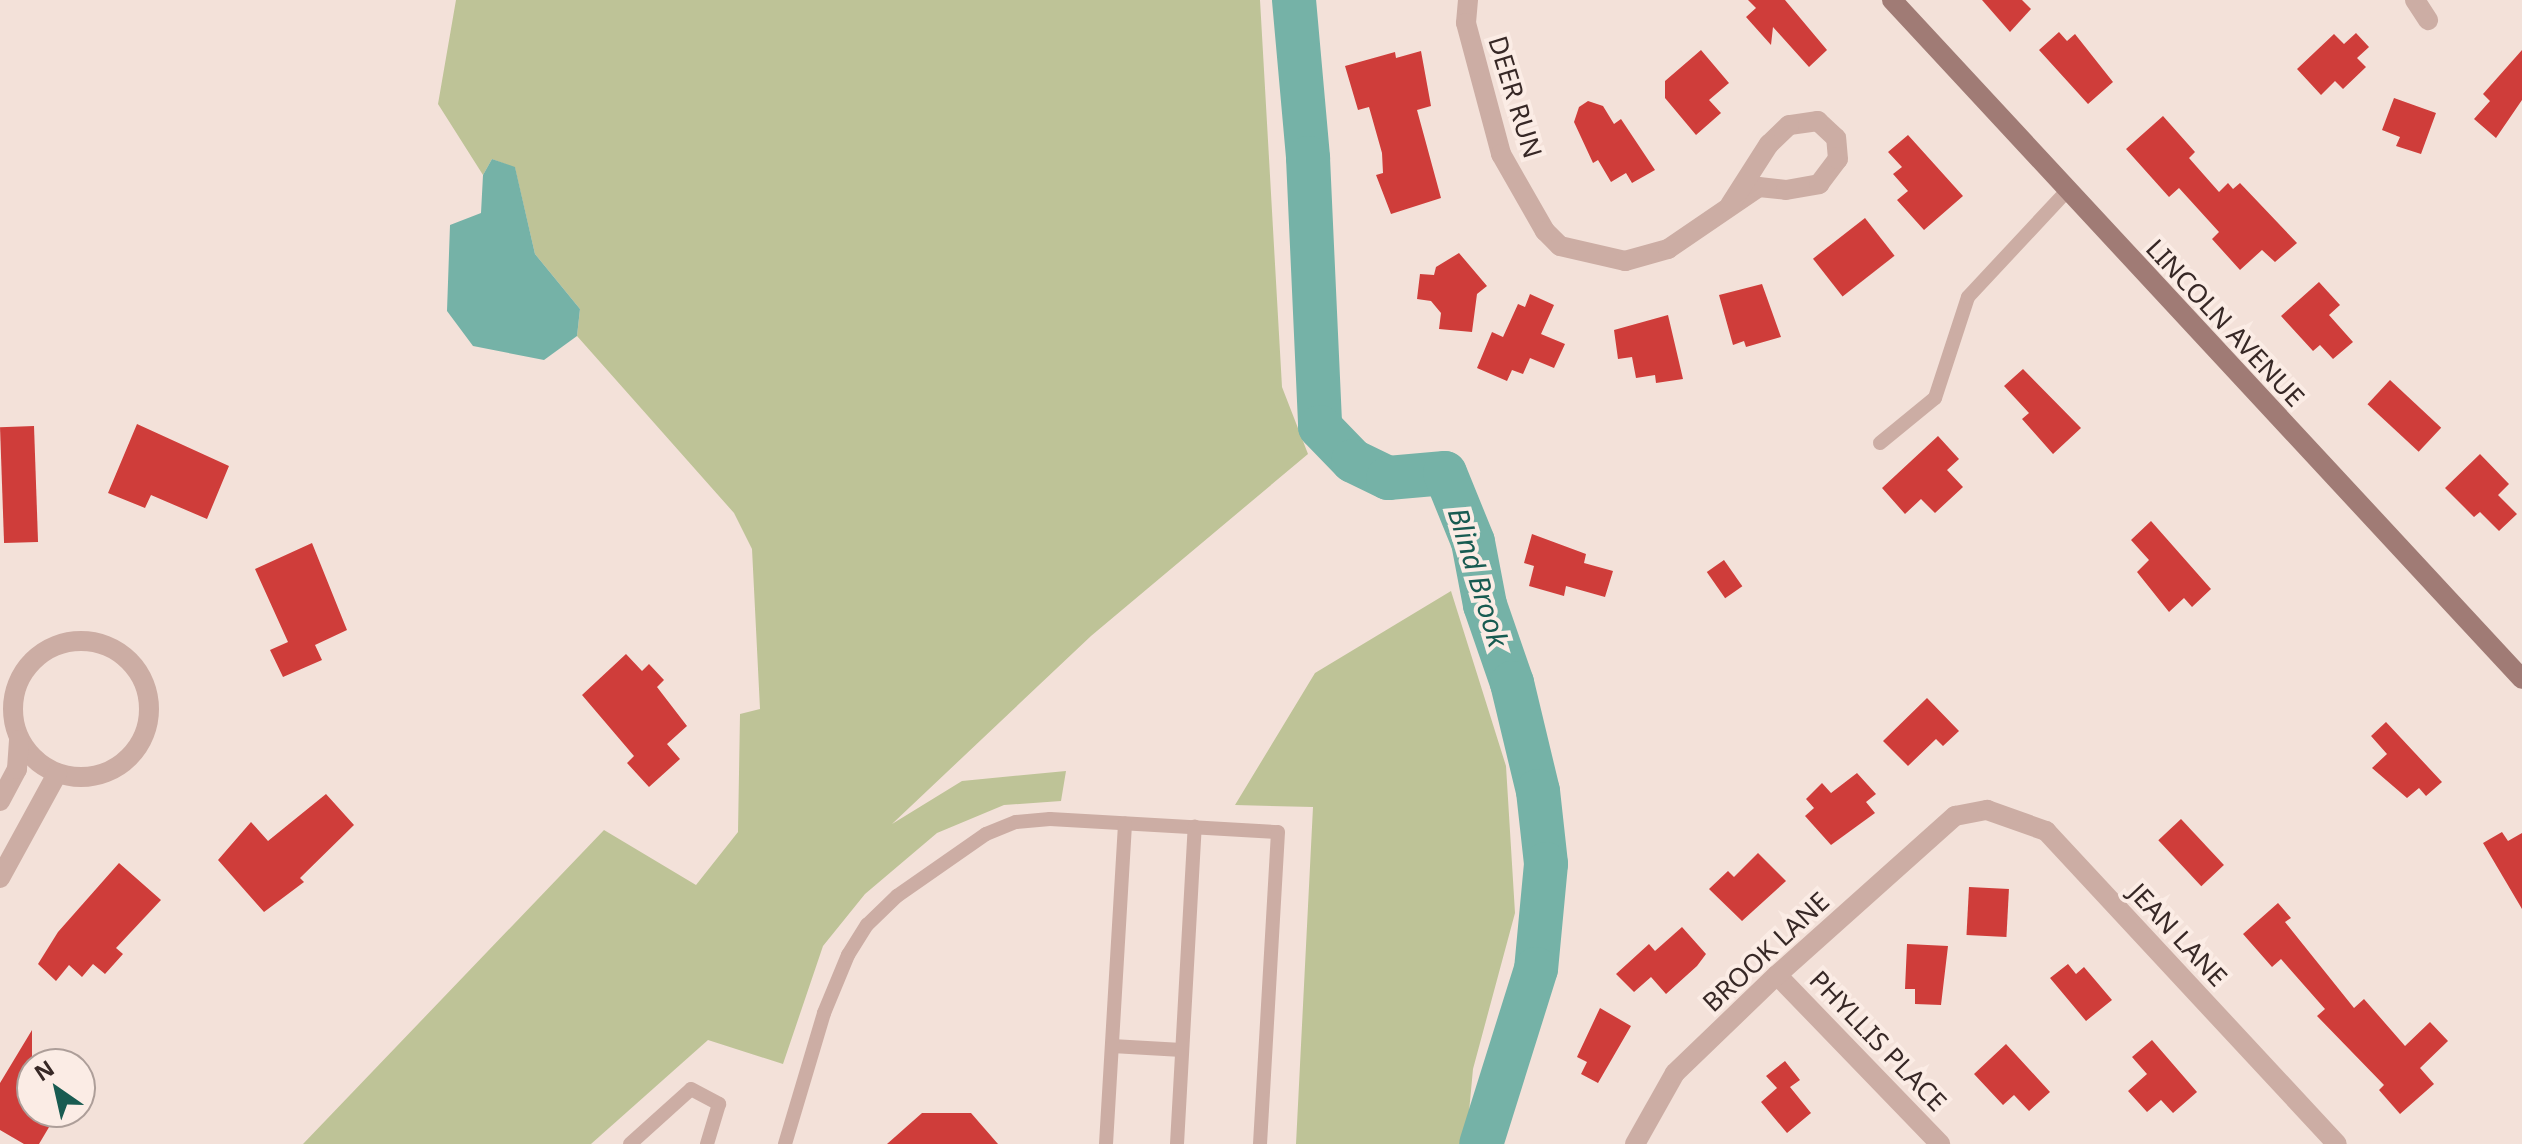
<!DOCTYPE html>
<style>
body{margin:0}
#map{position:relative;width:2522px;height:1144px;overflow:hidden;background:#f3e1d9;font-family:"Noto Sans",sans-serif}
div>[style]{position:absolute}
.green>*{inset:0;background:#bec397}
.water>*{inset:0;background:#75b2a7}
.river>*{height:44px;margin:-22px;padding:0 22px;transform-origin:22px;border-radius:22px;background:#75b2a7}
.building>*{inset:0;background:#cf3d3a;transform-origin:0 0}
.lane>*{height:14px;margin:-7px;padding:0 7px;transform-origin:7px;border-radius:7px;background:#ccada4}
.street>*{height:20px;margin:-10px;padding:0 10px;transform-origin:10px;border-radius:10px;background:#ccada4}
.street>.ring{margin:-10px;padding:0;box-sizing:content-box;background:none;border:20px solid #ccada4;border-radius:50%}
.secondary>*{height:20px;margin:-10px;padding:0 10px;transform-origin:10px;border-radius:10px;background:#a07b75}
span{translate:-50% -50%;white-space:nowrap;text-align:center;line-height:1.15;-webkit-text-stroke:8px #fbece5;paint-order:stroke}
.street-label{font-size:26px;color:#372826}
.water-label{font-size:28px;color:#185b51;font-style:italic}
.north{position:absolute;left:16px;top:1048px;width:80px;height:80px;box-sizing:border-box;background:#fbece5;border:2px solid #ad9e99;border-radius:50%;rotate:326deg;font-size:22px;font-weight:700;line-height:32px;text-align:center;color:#372826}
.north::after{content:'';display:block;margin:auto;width:28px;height:36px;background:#185b51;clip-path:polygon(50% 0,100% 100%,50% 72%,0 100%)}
</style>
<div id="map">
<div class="green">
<i style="clip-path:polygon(456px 0,1260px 0,1282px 387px,1308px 454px,1091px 636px,892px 824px,962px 781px,1066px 771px,1061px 801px,1004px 805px,937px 833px,865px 894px,823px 946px,783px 1064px,708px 1040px,591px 1144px,303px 1144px,604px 830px,696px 885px,738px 832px,740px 714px,760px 709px,752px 549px,734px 513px,577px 336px,580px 309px,535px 254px,515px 168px,492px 159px,483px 175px,438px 104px)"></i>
<i style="clip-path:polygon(1451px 591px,1506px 766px,1515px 913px,1473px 1069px,1466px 1144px,1296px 1144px,1313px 807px,1235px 805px,1315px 673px)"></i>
</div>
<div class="water">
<i style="clip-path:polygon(492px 159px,515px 167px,535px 254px,580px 309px,577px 336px,544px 360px,473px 346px,447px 311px,450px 225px,481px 213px,483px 175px)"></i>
</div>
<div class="river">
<i style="left:1294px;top:0;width:159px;rotate:84.9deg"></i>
<i style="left:1308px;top:158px;width:269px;rotate:87.4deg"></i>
<i style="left:1320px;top:427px;width:47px;rotate:45.9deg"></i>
<i style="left:1353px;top:461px;width:39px;rotate:26deg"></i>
<i style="left:1388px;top:478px;width:57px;rotate:-5deg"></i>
<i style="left:1445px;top:473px;width:74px;rotate:67.9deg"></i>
<i style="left:1473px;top:542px;width:64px;rotate:79.2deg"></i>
<i style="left:1485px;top:605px;width:83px;rotate:70.9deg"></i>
<i style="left:1512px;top:683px;width:111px;rotate:76.5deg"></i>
<i style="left:1538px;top:791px;width:73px;rotate:83.7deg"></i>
<i style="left:1546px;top:864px;width:105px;rotate:95.4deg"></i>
<i style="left:1536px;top:969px;width:183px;rotate:107.4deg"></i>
</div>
<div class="building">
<i style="clip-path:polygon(1748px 0,1785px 0,1827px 50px,1809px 67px,1773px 27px,1771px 45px,1746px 17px,1756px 8px)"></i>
<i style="clip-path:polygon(1982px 0,2022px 0,2031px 9px,2010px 32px)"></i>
<i style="clip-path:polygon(2059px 32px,2067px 41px,2075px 34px,2113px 82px,2088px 104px,2039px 50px)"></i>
<i style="clip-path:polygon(2356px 33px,2369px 47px,2357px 58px,2366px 67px,2343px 89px,2335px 81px,2321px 95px,2297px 69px,2334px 34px,2344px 44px)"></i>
<i style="clip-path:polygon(1701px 50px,1729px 83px,1709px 100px,1721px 113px,1696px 135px,1665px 98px,1665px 81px)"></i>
<i style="clip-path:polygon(2522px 50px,2522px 100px,2496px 138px,2474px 119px,2490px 101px,2483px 94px)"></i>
<i style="clip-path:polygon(1421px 51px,1431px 106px,1417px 110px,1441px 198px,1391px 214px,1376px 175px,1383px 173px,1382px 153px,1369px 107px,1358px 110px,1345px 66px,1395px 52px,1396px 58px)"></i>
<i style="clip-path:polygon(2394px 98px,2436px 113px,2421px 154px,2396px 146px,2400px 137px,2382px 130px)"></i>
<i style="clip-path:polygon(1588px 101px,1603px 106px,1614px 124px,1621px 119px,1655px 170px,1632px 183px,1626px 173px,1611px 182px,1598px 160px,1593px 163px,1574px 122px,1579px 107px)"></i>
<i style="clip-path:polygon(2163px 116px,2195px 152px,2189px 158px,2219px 192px,2228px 183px,2233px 189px,2240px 183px,2297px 243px,2275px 262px,2262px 250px,2240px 270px,2212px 239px,2219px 232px,2179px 188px,2169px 197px,2126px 149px)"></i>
<i style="clip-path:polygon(1908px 135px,1963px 196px,1924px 230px,1897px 200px,1908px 191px,1893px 174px,1902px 167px,1888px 152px)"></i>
<i style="left:1865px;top:218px;width:48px;height:66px;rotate:52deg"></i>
<i style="clip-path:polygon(1459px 253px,1487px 286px,1477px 294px,1472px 332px,1439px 329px,1441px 313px,1431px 301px,1417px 299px,1420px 274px,1434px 275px,1436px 267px)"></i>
<i style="clip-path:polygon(2319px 282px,2340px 305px,2329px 315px,2353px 342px,2333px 359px,2320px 345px,2313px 351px,2281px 316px)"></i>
<i style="clip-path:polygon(1762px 284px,1781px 337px,1746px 347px,1744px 341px,1733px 345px,1719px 295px)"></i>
<i style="clip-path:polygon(1530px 294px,1554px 305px,1541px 334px,1565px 344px,1554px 368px,1530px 358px,1523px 374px,1512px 370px,1507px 381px,1477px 368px,1492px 332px,1503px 337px,1518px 304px,1525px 307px)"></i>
<i style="clip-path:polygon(1668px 315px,1683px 379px,1656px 383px,1655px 375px,1636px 378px,1632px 357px,1618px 359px,1614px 330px)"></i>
<i style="clip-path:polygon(2023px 369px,2081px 428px,2053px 454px,2022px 419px,2029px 413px,2004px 386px)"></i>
<i style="left:2390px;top:380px;width:70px;height:33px;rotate:43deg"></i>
<i style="clip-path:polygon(137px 424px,229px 466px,207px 519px,151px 495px,145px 508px,108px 493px)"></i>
<i style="left:34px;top:426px;width:116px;height:34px;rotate:88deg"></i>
<i style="clip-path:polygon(1938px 436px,1959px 459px,1947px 470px,1963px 487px,1935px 513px,1921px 499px,1905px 514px,1882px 488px)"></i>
<i style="clip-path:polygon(2480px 454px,2509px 484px,2498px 495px,2517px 514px,2499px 531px,2480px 512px,2474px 517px,2445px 488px)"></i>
<i style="clip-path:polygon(2151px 521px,2211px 589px,2192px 607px,2184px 598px,2169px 612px,2137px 572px,2149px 560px,2131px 540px)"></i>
<i style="clip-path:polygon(1532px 534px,1586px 554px,1584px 563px,1613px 571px,1605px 597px,1566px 586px,1564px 596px,1529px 586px,1534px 566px,1524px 563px)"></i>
<i style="clip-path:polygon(312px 543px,347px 630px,315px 645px,322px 660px,283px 677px,270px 650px,288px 642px,255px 569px)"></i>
<i style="left:1724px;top:560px;width:32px;height:21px;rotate:55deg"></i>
<i style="clip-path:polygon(626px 654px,642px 671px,649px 664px,664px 680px,657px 687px,687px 726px,667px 744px,680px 759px,649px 787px,627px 763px,634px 756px,582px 695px)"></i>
<i style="clip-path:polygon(1927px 698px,1959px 731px,1943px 746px,1936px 739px,1908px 766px,1883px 741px)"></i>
<i style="clip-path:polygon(2386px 722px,2442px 782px,2426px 796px,2419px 788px,2407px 798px,2372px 768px,2387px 754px,2371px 736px)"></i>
<i style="clip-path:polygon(1857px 773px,1876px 794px,1866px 802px,1875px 813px,1831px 845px,1805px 816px,1814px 808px,1806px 799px,1822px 783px,1831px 793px)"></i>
<i style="clip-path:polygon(326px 794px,354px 825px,300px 878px,304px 882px,264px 912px,218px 860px,251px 822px,268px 841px)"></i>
<i style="left:2181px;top:819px;width:63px;height:31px;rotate:47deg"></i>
<i style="clip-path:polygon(2502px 832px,2508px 841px,2522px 833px,2522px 909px,2483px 843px)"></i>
<i style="clip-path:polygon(1758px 853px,1786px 881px,1742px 921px,1709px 889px,1728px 871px,1734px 877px)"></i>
<i style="clip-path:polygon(119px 863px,161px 900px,116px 948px,123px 954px,105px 974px,93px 964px,82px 977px,69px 965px,56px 981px,38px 964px,58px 932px)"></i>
<i style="left:1969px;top:887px;width:40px;height:48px;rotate:3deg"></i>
<i style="clip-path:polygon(2278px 903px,2291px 918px,2285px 922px,2354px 1008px,2364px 999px,2405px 1046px,2430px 1022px,2448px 1041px,2420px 1068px,2434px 1084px,2400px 1114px,2379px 1090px,2384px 1085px,2317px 1016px,2325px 1009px,2281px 959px,2272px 967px,2243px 934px)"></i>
<i style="clip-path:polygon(1682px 927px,1706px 954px,1697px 966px,1666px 994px,1651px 977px,1634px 992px,1616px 974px,1649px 944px,1655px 951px)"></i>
<i style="clip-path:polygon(1907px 944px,1948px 946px,1941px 1005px,1915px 1004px,1915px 989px,1905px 989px)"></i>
<i style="clip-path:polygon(2068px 964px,2076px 974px,2084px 967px,2112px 1000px,2086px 1021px,2050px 978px)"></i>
<i style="clip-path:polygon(1600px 1008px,1631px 1026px,1598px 1083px,1581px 1074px,1587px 1062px,1577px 1057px)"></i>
<i style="clip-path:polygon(32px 1030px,32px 1112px,58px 1112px,39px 1144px,24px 1144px,0 1130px,0 1083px)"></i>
<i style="clip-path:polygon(2152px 1040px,2197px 1092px,2173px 1113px,2161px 1100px,2147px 1112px,2128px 1091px,2147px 1074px,2132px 1057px)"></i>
<i style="clip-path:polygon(2006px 1044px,2050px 1092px,2029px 1111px,2014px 1095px,2003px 1105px,1974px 1074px)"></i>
<i style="clip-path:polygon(1785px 1061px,1800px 1080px,1790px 1087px,1811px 1113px,1787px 1133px,1761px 1102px,1777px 1088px,1766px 1076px)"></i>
<i style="clip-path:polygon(922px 1113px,971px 1113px,998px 1144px,887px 1144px)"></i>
</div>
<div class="lane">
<i style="left:1880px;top:443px;width:71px;rotate:-39.3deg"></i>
<i style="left:1935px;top:398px;width:106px;rotate:-71.9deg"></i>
<i style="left:1968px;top:297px;width:145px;rotate:-47deg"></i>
<i style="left:1112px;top:1046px;width:70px;rotate:3.3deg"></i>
<i style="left:630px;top:1144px;width:82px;rotate:-42deg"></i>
<i style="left:691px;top:1089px;width:32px;rotate:28deg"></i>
<i style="left:719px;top:1104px;width:42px;rotate:106.7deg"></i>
<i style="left:785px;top:1144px;width:137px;rotate:-73.4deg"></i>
<i style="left:824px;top:1013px;width:63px;rotate:-67.5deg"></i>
<i style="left:848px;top:955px;width:36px;rotate:-58deg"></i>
<i style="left:867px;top:925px;width:42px;rotate:-44deg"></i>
<i style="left:897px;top:896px;width:108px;rotate:-34.9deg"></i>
<i style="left:986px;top:834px;width:32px;rotate:-22deg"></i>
<i style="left:1016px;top:822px;width:34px;rotate:-5deg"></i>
<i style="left:1050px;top:819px;width:228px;rotate:3.3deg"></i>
<i style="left:1278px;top:832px;width:313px;rotate:93.3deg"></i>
<i style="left:1106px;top:1144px;width:321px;rotate:-86.6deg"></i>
<i style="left:1177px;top:1144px;width:318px;rotate:-86.8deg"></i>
</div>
<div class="street">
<i style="left:1468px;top:0;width:23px;rotate:95deg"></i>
<i style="left:1466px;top:23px;width:136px;rotate:75deg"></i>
<i style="left:1501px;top:154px;width:89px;rotate:60.3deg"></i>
<i style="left:1545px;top:231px;width:21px;rotate:45deg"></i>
<i style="left:1560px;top:246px;width:67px;rotate:13deg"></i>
<i style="left:1625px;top:261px;width:45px;rotate:-15.6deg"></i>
<i style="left:1668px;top:249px;width:110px;rotate:-34.3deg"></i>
<i style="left:1759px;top:187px;width:27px;rotate:6deg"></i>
<i style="left:1786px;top:190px;width:34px;rotate:-10deg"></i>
<i style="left:1819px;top:184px;width:31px;rotate:-53deg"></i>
<i style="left:1838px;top:159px;width:21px;rotate:-95deg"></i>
<i style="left:1836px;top:138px;width:25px;rotate:-137deg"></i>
<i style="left:1818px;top:121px;width:29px;rotate:172deg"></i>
<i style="left:1789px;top:125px;width:28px;rotate:136deg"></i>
<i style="left:1769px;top:144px;width:72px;rotate:122.6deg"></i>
<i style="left:2415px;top:0;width:24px;rotate:57deg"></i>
<i class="ring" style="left:13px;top:641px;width:116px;height:116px"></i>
<i style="left:0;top:801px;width:36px;rotate:-62deg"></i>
<i style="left:17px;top:769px;width:29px;rotate:-86deg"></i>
<i style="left:0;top:878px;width:119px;rotate:-61.3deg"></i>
<i style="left:1777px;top:975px;width:235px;rotate:46deg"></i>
<i style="left:1635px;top:1144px;width:81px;rotate:-60.6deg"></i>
<i style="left:1675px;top:1073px;width:141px;rotate:-43.9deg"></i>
<i style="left:1777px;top:975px;width:239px;rotate:-41.8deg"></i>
<i style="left:1955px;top:816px;width:33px;rotate:-11deg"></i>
<i style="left:1987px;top:810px;width:63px;rotate:19.6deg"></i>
<i style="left:2046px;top:831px;width:427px;rotate:47.1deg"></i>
</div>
<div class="secondary">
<i style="left:1892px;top:0;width:926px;rotate:47.14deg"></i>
</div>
<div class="street-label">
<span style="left:1515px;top:97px;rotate:73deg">DEER RUN</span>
<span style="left:2225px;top:323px;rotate:47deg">LINCOLN AVENUE</span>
<span style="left:2178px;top:935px;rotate:47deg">JEAN LANE</span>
<span style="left:1766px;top:952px;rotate:-43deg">BROOK LANE</span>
<span style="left:1878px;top:1041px;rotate:46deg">PHYLLIS PLACE</span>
</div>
<div class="water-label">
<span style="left:1479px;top:577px;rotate:73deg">Blind Brook</span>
</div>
<div class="north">N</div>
</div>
